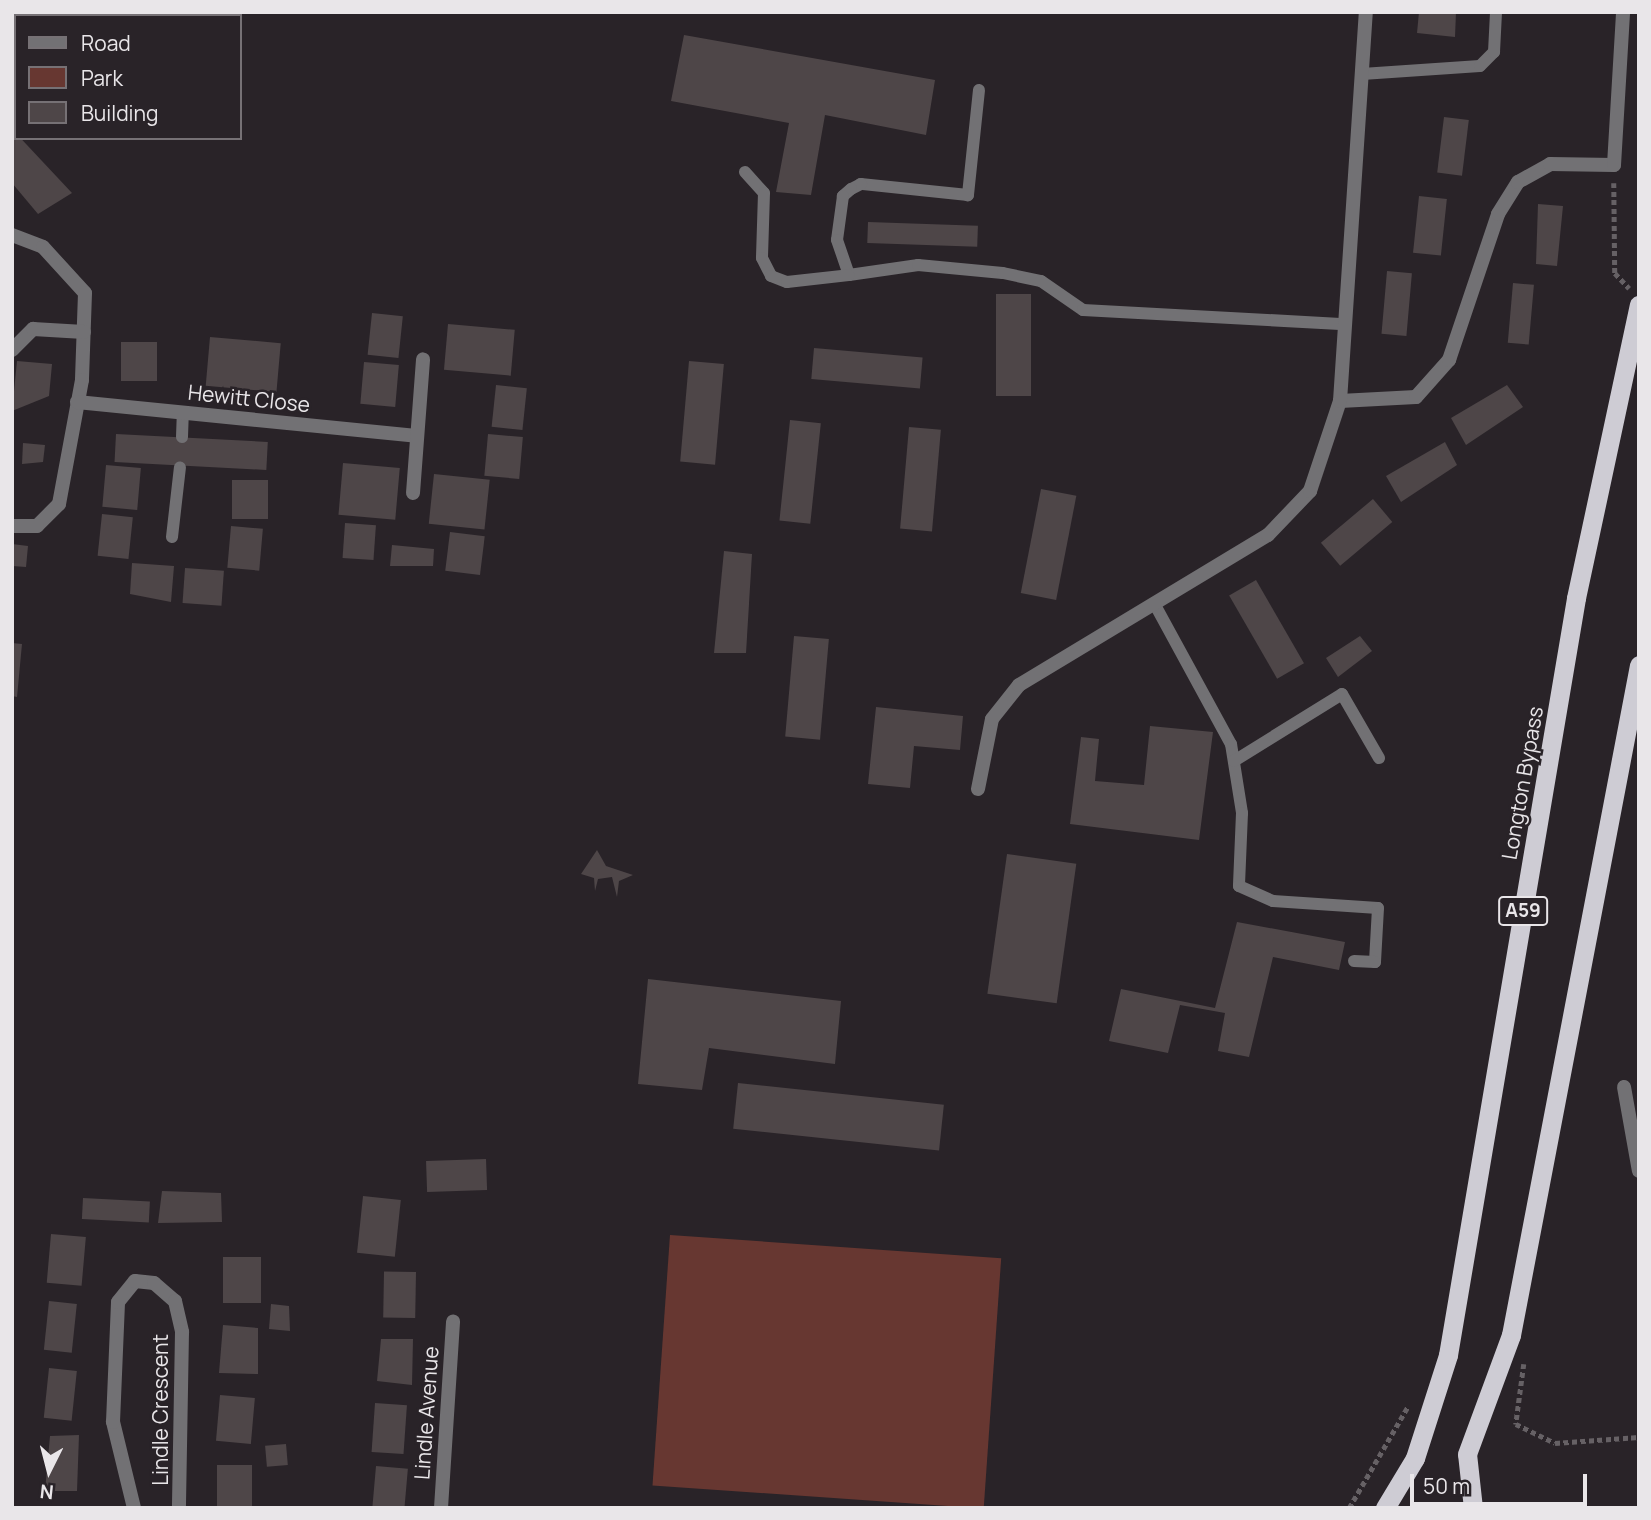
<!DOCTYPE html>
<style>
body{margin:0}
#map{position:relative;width:1651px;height:1520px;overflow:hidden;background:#292328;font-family:Manrope,sans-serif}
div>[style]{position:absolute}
.green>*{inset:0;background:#673731;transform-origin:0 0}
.building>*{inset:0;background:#4e4648;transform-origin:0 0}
.path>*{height:4.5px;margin-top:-2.25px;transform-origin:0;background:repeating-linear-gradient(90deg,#666165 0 5px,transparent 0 8.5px)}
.service>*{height:12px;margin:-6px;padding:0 6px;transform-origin:6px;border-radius:6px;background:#727174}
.minor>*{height:14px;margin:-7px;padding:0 7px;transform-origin:7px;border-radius:7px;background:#727174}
.trunk>*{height:19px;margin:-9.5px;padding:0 9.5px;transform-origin:9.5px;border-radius:9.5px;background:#ceccd4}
span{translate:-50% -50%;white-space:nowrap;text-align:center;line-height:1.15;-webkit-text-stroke:5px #292328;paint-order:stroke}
.shield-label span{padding:2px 5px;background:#292328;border:2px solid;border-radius:5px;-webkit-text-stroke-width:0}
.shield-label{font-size:19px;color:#e9e6e9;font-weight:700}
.street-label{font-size:21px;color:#e9e6e9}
.frame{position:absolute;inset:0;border:14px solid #e9e6e9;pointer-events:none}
.legend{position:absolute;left:14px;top:14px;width:228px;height:126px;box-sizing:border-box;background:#292328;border:2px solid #767175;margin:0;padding:9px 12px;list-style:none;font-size:21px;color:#e9e6e9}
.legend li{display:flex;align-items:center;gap:14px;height:35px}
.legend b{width:35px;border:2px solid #767175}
.north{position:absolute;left:14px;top:1436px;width:70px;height:70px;-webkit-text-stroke:5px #292328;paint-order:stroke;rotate:186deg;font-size:19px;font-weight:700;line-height:28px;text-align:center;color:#e9e6e9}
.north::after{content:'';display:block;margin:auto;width:24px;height:32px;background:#e9e6e9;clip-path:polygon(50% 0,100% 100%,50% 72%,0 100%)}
.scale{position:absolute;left:1410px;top:1474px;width:177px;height:32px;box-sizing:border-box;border:4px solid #e9e6e9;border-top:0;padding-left:9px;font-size:21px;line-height:24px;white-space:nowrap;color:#e9e6e9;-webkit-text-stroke:5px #292328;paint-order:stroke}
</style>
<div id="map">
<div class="green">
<i style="left:670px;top:1235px;width:332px;height:251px;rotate:4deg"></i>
</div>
<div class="building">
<i style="clip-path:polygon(1419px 12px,1456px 12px,1455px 37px,1417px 33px)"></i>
<i style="clip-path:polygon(684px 35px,935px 80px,926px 135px,825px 115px,811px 195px,776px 192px,789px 123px,671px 101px)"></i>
<i style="left:1444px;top:117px;width:25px;height:56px;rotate:7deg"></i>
<i style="clip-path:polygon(12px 129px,72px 193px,38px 214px,12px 183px)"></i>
<i style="left:1419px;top:196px;width:28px;height:57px;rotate:6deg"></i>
<i style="clip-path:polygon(1538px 204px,1563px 206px,1557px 266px,1536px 264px)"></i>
<i style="left:868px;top:222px;width:110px;height:21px;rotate:2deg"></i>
<i style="left:1387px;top:271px;width:25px;height:63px;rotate:5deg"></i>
<i style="left:1513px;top:283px;width:21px;height:60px;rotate:5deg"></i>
<i style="left:996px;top:294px;width:35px;height:102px"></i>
<i style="left:372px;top:313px;width:31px;height:42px;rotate:6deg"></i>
<i style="left:448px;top:324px;width:67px;height:46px;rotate:5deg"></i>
<i style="left:210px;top:337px;width:71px;height:49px;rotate:5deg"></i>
<i style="left:121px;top:342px;width:36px;height:39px"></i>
<i style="left:814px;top:348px;width:109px;height:31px;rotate:5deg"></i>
<i style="clip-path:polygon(17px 361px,52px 364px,49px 396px,12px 411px)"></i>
<i style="left:689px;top:361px;width:35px;height:101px;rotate:5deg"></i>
<i style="left:364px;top:362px;width:35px;height:42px;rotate:5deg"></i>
<i style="left:496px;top:385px;width:31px;height:42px;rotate:6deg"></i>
<i style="clip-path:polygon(1507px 385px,1523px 407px,1466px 445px,1451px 418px)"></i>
<i style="left:790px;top:420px;width:31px;height:101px;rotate:6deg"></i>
<i style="left:909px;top:427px;width:32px;height:102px;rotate:5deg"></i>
<i style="left:116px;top:434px;width:152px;height:28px;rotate:3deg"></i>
<i style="left:488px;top:434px;width:35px;height:42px;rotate:5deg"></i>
<i style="clip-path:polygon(1445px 442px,1457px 465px,1401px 502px,1386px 476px)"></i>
<i style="clip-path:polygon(23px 443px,45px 445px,43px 462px,22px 464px)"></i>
<i style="left:343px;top:463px;width:57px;height:52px;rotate:5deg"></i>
<i style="left:106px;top:465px;width:35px;height:42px;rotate:5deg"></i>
<i style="left:434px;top:474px;width:56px;height:50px;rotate:6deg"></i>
<i style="left:232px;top:480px;width:36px;height:39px"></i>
<i style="left:1041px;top:489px;width:36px;height:106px;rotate:11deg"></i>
<i style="left:1373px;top:499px;width:30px;height:68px;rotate:50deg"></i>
<i style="left:102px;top:514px;width:31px;height:42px;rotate:6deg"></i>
<i style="left:345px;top:523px;width:31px;height:35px;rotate:4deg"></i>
<i style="left:231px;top:526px;width:32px;height:42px;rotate:5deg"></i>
<i style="left:450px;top:532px;width:35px;height:39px;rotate:7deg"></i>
<i style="clip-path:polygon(12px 544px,28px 546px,26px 567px,12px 566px)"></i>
<i style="clip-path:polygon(392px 545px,434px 549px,433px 566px,390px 566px)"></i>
<i style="clip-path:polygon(724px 551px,752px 554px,746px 653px,714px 653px)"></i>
<i style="clip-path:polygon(132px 563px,174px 566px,171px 602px,130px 594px)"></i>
<i style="left:185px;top:568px;width:39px;height:35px;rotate:4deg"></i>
<i style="left:1256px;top:580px;width:96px;height:31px;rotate:60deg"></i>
<i style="left:794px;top:636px;width:35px;height:101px;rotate:5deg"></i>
<i style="clip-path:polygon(1360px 636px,1372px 651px,1338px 677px,1326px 658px)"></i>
<i style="clip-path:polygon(12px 643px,22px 644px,17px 697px,12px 696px)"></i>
<i style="clip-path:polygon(876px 707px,963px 716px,960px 750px,914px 746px,910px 788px,868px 784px)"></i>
<i style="clip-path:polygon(1150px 726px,1213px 732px,1199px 840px,1070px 824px,1081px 737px,1099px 739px,1095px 781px,1144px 785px)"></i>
<i style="clip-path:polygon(597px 850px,606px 866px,633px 875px,619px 881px,617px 897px,612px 877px,598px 879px,595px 891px,594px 878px,581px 874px)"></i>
<i style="left:1007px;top:854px;width:70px;height:141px;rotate:8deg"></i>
<i style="clip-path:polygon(1237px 922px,1345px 942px,1339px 970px,1273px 957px,1249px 1057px,1218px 1051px,1225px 1013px,1180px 1005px,1168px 1053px,1109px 1041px,1121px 989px,1215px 1008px)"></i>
<i style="clip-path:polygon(648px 979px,841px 1001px,835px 1064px,709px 1048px,702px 1090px,638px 1084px)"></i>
<i style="left:738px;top:1083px;width:207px;height:46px;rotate:6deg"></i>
<i style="left:486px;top:1159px;width:31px;height:60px;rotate:88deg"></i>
<i style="clip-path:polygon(162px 1191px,221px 1193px,222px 1222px,158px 1223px)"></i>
<i style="left:363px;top:1196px;width:38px;height:57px;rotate:6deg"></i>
<i style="left:83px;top:1198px;width:67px;height:21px;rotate:3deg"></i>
<i style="left:51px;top:1234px;width:35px;height:49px;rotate:5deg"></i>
<i style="left:223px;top:1257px;width:38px;height:46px"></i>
<i style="left:416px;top:1272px;width:46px;height:32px;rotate:91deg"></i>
<i style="left:49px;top:1301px;width:28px;height:49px;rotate:6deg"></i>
<i style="clip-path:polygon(271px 1304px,289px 1306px,290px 1331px,269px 1329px)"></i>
<i style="clip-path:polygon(223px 1325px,258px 1328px,258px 1374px,219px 1373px)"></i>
<i style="clip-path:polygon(381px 1339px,413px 1339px,412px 1385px,377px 1381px)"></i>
<i style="left:49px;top:1368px;width:28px;height:50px;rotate:6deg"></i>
<i style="left:220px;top:1395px;width:35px;height:46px;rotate:5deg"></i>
<i style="left:375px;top:1403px;width:32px;height:49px;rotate:4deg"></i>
<i style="clip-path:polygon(79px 1435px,77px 1491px,45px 1491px,50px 1436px)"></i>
<i style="left:286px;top:1444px;width:21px;height:21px;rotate:85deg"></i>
<i style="left:217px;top:1465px;width:35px;height:43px"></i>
<i style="left:376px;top:1466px;width:32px;height:42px;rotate:5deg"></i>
</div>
<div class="path">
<i style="left:1614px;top:183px;width:90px;rotate:89.4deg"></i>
<i style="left:1615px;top:273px;width:21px;rotate:47deg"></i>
<i style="left:1524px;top:1364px;width:61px;rotate:97.6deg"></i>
<i style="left:1516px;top:1424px;width:43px;rotate:26deg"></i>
<i style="left:1555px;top:1443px;width:84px;rotate:-4.1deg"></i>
<i style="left:1349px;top:1508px;width:116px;rotate:-59.9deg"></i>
</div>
<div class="service">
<i style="left:1362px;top:74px;width:118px;rotate:-3.9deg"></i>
<i style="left:1480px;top:66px;width:20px;rotate:-45deg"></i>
<i style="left:1494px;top:52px;width:40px;rotate:-87.1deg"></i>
<i style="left:979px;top:90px;width:106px;rotate:96deg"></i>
<i style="left:968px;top:195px;width:108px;rotate:-174.1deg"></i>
<i style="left:861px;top:184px;width:11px;rotate:153deg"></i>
<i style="left:851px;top:189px;width:11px;rotate:139deg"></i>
<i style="left:843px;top:196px;width:44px;rotate:97.8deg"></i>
<i style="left:837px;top:240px;width:37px;rotate:71deg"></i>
<i style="left:849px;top:275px;width:70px;rotate:-8.2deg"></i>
<i style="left:918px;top:265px;width:85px;rotate:5.4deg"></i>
<i style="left:1003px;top:273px;width:39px;rotate:12deg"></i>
<i style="left:1041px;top:281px;width:51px;rotate:34.6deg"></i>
<i style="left:1083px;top:310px;width:262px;rotate:3.1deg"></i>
<i style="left:745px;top:172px;width:28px;rotate:48deg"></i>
<i style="left:764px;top:193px;width:65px;rotate:91.8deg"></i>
<i style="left:762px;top:258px;width:20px;rotate:63deg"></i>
<i style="left:771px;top:276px;width:17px;rotate:21deg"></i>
<i style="left:787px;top:282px;width:62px;rotate:-6.4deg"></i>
<i style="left:182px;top:437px;width:24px;rotate:-88deg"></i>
<i style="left:172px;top:537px;width:70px;rotate:-83.5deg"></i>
<i style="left:1154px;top:603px;width:161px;rotate:61.4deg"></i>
<i style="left:1231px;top:744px;width:70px;rotate:80.9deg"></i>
<i style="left:1242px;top:813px;width:73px;rotate:92.4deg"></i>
<i style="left:1239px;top:886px;width:37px;rotate:24deg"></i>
<i style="left:1273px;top:901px;width:105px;rotate:3.8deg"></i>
<i style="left:1378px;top:908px;width:54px;rotate:93.2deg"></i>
<i style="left:1375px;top:962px;width:21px;rotate:-177deg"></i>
<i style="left:1234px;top:761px;width:127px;rotate:-31.8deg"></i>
<i style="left:1342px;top:694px;width:74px;rotate:60deg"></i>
</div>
<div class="minor">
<i style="left:12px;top:235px;width:33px;rotate:21deg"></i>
<i style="left:43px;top:247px;width:62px;rotate:47.6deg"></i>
<i style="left:85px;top:293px;width:87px;rotate:92deg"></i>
<i style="left:82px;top:380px;width:126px;rotate:100.5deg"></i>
<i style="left:59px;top:504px;width:31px;rotate:135deg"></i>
<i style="left:37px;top:526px;width:25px;rotate:180deg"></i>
<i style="left:12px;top:350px;width:30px;rotate:-45deg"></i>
<i style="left:33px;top:329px;width:51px;rotate:3.4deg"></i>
<i style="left:1340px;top:401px;width:76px;rotate:-3deg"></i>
<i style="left:1416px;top:397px;width:50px;rotate:-48.3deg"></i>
<i style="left:1449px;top:360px;width:154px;rotate:-71.4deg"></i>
<i style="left:1498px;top:214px;width:38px;rotate:-58deg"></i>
<i style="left:1518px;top:182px;width:37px;rotate:-29deg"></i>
<i style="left:1550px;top:164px;width:64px;rotate:0.9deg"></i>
<i style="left:1614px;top:165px;width:153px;rotate:-86.6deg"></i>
<i style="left:77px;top:402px;width:341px;rotate:5.7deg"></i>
<i style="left:413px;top:493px;width:134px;rotate:-85.7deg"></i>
<i style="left:978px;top:789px;width:71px;rotate:-78.7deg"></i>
<i style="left:992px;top:719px;width:43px;rotate:-51.5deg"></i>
<i style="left:1019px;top:685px;width:291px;rotate:-31.1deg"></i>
<i style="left:1268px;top:535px;width:61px;rotate:-46.3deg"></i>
<i style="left:1310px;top:491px;width:95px;rotate:-71.6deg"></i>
<i style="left:1340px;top:401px;width:390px;rotate:-86.2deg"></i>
<i style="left:1624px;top:1087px;width:85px;rotate:79.9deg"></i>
<i style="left:134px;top:1508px;width:89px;rotate:-103.7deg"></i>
<i style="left:113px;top:1422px;width:120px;rotate:-87.6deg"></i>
<i style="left:118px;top:1302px;width:27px;rotate:-51deg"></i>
<i style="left:135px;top:1281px;width:19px;rotate:6deg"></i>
<i style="left:154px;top:1283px;width:28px;rotate:41deg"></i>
<i style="left:175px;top:1301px;width:32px;rotate:77deg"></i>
<i style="left:182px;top:1332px;width:176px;rotate:91deg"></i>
<i style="left:441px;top:1508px;width:187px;rotate:-86.3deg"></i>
</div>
<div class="trunk">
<i style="left:1385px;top:1508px;width:58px;rotate:-59deg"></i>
<i style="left:1415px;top:1458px;width:108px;rotate:-72.2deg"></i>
<i style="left:1448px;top:1355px;width:768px;rotate:-80.4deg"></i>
<i style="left:1576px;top:598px;width:300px;rotate:-77.9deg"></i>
<i style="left:1473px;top:1508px;width:54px;rotate:-96.3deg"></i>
<i style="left:1467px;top:1454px;width:127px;rotate:-69.7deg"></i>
<i style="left:1511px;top:1335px;width:682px;rotate:-79.18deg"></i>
</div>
<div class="shield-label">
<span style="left:1523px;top:911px">A59</span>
</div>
<div class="street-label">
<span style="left:249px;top:398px;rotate:6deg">Hewitt Close</span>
<span style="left:1522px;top:783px;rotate:-80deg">Longton Bypass</span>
<span style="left:160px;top:1410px;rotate:-90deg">Lindle Crescent</span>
<span style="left:426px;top:1413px;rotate:-86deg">Lindle Avenue</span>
</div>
<div class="frame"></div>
<ul class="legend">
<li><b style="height:9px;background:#727174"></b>Road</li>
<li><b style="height:19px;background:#673731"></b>Park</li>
<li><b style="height:19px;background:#4e4648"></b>Building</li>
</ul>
<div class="north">N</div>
<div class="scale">50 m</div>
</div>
